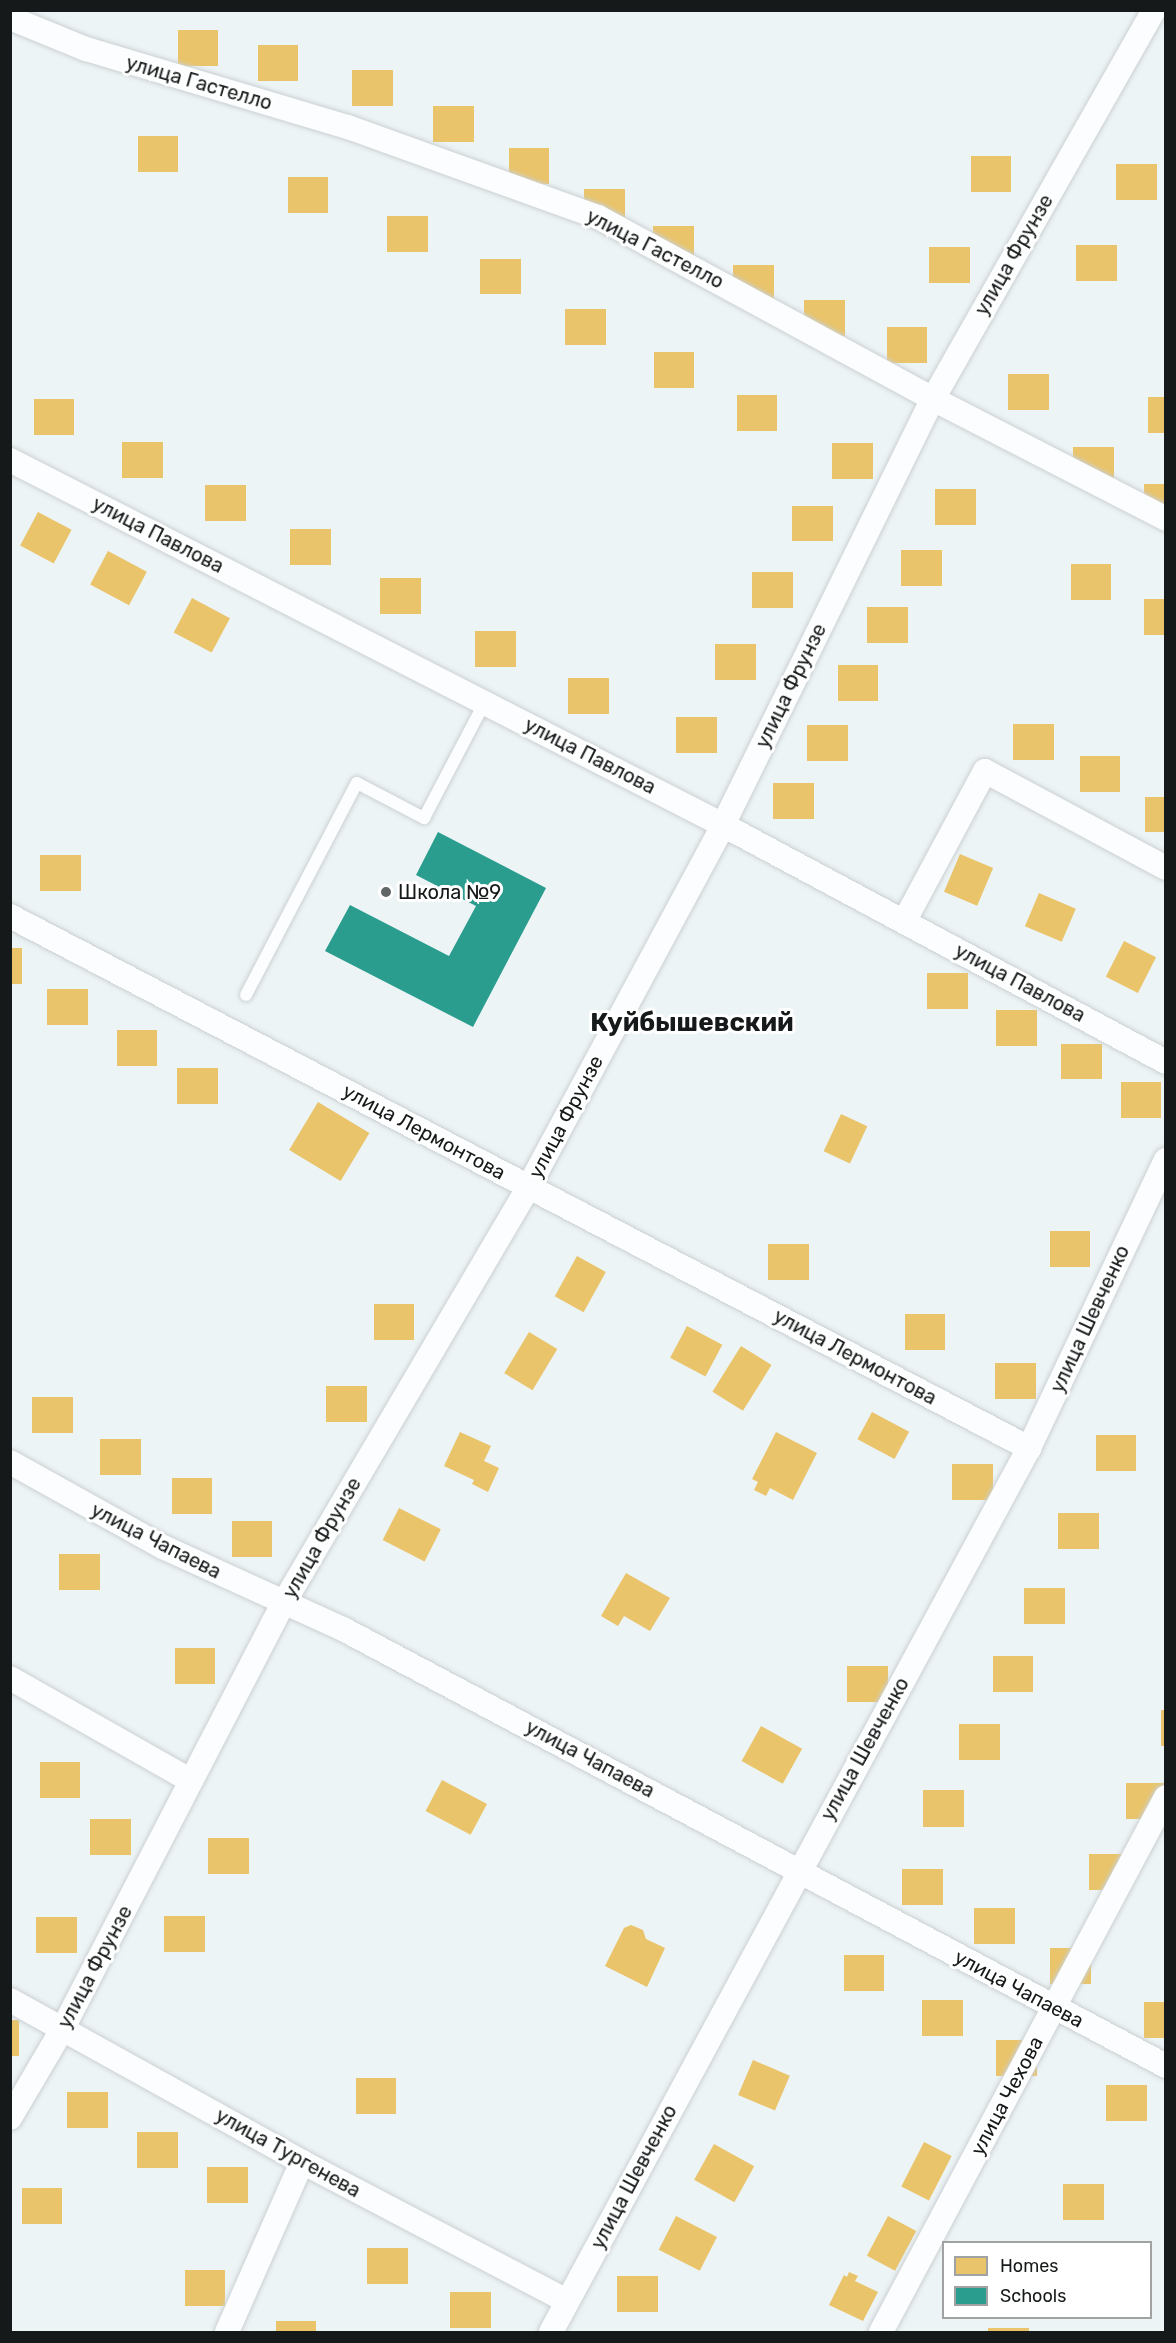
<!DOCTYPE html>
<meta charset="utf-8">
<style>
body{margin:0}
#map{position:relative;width:1176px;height:2343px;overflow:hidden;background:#edf4f6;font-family:Rubik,sans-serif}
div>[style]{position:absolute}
.homes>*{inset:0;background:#e9c46a;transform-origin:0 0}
.schools>*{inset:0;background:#2a9d8f}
.roads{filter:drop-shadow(0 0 2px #cbd0d2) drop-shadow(0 0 2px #cbd0d2)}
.service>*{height:12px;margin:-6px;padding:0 6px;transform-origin:6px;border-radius:6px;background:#fcfdfe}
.minor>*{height:24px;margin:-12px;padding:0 12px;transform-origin:12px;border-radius:12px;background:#fcfdfe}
.dots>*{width:16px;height:16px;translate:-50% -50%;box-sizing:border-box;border:3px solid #fff;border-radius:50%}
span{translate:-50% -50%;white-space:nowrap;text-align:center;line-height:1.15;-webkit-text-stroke:6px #fff;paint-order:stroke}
.street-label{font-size:20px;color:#15191a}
.poi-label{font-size:20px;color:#15191a}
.left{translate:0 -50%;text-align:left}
.district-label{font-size:26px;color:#15191a;font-weight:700}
.frame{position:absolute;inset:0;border:12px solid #15191a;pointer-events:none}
.legend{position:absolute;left:942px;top:2241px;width:210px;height:78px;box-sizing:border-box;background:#fff;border:2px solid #a1a3a3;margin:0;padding:8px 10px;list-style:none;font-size:18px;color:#15191a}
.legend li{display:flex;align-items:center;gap:12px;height:30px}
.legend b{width:30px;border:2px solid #a1a3a3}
</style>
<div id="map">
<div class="homes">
<i style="left:178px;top:30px;width:40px;height:36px"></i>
<i style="left:258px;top:45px;width:40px;height:36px"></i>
<i style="left:352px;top:70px;width:41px;height:36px"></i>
<i style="left:433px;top:106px;width:41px;height:36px"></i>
<i style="left:138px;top:136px;width:40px;height:36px"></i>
<i style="left:509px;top:148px;width:40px;height:36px"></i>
<i style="left:971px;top:156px;width:40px;height:36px"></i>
<i style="left:1116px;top:164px;width:41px;height:36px"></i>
<i style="left:288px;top:177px;width:40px;height:36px"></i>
<i style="left:584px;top:189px;width:41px;height:35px"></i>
<i style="left:387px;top:216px;width:41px;height:36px"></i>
<i style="left:653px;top:226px;width:41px;height:36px"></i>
<i style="left:1076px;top:245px;width:41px;height:36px"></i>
<i style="left:929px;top:247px;width:41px;height:36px"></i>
<i style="left:480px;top:259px;width:41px;height:35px"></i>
<i style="left:733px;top:265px;width:41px;height:36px"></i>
<i style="left:804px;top:300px;width:41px;height:36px"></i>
<i style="left:565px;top:309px;width:41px;height:36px"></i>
<i style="left:887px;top:327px;width:40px;height:36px"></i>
<i style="left:654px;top:352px;width:40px;height:36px"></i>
<i style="left:1008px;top:374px;width:41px;height:36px"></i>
<i style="left:737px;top:395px;width:40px;height:36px"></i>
<i style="left:1148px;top:397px;width:18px;height:36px"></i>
<i style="left:34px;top:399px;width:40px;height:36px"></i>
<i style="left:122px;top:442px;width:41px;height:36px"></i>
<i style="left:832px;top:443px;width:41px;height:36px"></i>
<i style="left:1073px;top:447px;width:41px;height:36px"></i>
<i style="left:1144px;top:484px;width:22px;height:36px"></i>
<i style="left:205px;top:485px;width:41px;height:36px"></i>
<i style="left:935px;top:489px;width:41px;height:36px"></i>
<i style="left:792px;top:506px;width:41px;height:35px"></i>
<i style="left:38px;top:512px;width:38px;height:38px;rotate:28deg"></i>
<i style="left:290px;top:529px;width:41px;height:36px"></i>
<i style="left:901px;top:550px;width:41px;height:36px"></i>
<i style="left:108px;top:551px;width:44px;height:38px;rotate:28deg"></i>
<i style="left:1071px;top:564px;width:40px;height:36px"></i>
<i style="left:752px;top:572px;width:41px;height:36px"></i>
<i style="left:380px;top:578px;width:41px;height:36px"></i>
<i style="left:192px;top:598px;width:43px;height:39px;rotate:28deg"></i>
<i style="left:1144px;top:599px;width:22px;height:36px"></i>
<i style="left:867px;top:607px;width:41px;height:36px"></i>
<i style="left:475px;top:631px;width:41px;height:36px"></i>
<i style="left:715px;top:644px;width:41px;height:36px"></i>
<i style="left:838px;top:665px;width:40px;height:36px"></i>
<i style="left:568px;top:678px;width:41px;height:36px"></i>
<i style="left:676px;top:717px;width:41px;height:36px"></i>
<i style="left:1013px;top:724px;width:41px;height:36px"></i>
<i style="left:807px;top:725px;width:41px;height:36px"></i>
<i style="left:1080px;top:756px;width:40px;height:36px"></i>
<i style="left:773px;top:783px;width:41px;height:36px"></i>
<i style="left:1145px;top:797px;width:21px;height:35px"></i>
<i style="left:960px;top:854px;width:36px;height:41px;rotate:23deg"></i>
<i style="left:40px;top:855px;width:41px;height:36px"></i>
<i style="left:1039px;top:893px;width:40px;height:36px;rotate:23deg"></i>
<i style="left:1124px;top:941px;width:36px;height:40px;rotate:27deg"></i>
<i style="left:10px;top:948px;width:12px;height:36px"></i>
<i style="left:927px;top:973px;width:41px;height:36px"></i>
<i style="left:47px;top:989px;width:41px;height:36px"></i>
<i style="left:996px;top:1010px;width:41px;height:36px"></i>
<i style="left:117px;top:1030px;width:40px;height:36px"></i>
<i style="left:1061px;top:1044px;width:41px;height:35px"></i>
<i style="left:177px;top:1068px;width:41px;height:36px"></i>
<i style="left:1121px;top:1082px;width:40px;height:36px"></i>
<i style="left:318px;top:1102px;width:60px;height:56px;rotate:31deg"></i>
<i style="left:841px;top:1114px;width:29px;height:41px;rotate:25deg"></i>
<i style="left:1050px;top:1231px;width:40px;height:36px"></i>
<i style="left:768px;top:1244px;width:41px;height:36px"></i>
<i style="left:577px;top:1256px;width:33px;height:46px;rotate:29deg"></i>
<i style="left:374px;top:1304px;width:40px;height:36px"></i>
<i style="left:905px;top:1314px;width:40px;height:36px"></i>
<i style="left:687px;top:1326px;width:40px;height:36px;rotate:28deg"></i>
<i style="left:529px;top:1332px;width:33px;height:48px;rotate:31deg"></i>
<i style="left:741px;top:1346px;width:36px;height:54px;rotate:32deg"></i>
<i style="left:995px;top:1363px;width:41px;height:36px"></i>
<i style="left:326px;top:1386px;width:41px;height:36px"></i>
<i style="left:32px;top:1397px;width:41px;height:36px"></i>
<i style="left:872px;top:1412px;width:42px;height:31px;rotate:28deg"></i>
<i style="clip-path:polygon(460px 1432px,491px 1446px,484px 1461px,499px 1468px,488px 1492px,472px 1484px,474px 1480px,444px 1466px)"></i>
<i style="clip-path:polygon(776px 1432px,817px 1453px,793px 1500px,770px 1488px,766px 1496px,754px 1490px,758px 1482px,752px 1479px)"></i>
<i style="left:1096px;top:1435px;width:40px;height:36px"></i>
<i style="left:100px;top:1439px;width:41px;height:36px"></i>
<i style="left:952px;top:1464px;width:41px;height:36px"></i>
<i style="left:172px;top:1478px;width:40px;height:36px"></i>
<i style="left:399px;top:1508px;width:47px;height:36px;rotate:27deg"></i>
<i style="left:1058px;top:1513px;width:41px;height:36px"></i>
<i style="left:232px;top:1521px;width:40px;height:36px"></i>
<i style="left:59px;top:1554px;width:41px;height:36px"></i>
<i style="clip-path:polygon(626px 1573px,670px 1598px,650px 1631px,624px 1616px,618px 1626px,601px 1616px)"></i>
<i style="left:1024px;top:1588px;width:41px;height:36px"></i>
<i style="left:175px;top:1648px;width:40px;height:36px"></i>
<i style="left:993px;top:1656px;width:40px;height:36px"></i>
<i style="left:847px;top:1666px;width:41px;height:36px"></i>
<i style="left:1161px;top:1710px;width:5px;height:36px"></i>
<i style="left:959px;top:1724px;width:41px;height:36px"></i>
<i style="left:761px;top:1726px;width:47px;height:40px;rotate:29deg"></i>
<i style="left:40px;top:1762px;width:40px;height:36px"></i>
<i style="left:442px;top:1780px;width:51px;height:35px;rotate:28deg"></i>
<i style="left:1126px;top:1783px;width:40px;height:36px"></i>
<i style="left:923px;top:1790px;width:41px;height:37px"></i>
<i style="left:90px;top:1819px;width:41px;height:36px"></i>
<i style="left:208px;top:1838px;width:41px;height:36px"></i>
<i style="left:1089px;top:1854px;width:40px;height:36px"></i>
<i style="left:902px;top:1869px;width:41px;height:36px"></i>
<i style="left:974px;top:1908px;width:41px;height:36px"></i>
<i style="left:164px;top:1916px;width:41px;height:36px"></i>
<i style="left:36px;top:1917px;width:41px;height:36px"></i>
<i style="clip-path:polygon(631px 1925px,643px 1930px,646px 1939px,665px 1948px,647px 1987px,605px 1966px,624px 1928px)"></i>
<i style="left:1050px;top:1948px;width:41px;height:36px"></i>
<i style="left:844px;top:1955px;width:40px;height:36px"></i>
<i style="left:922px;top:2000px;width:41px;height:36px"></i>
<i style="left:1144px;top:2002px;width:22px;height:36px"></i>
<i style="left:10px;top:2020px;width:9px;height:36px"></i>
<i style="left:996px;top:2040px;width:41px;height:36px"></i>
<i style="left:753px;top:2060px;width:40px;height:38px;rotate:23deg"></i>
<i style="left:356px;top:2078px;width:40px;height:36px"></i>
<i style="left:1106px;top:2085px;width:41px;height:36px"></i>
<i style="left:67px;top:2092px;width:41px;height:36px"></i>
<i style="left:137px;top:2132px;width:41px;height:36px"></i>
<i style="left:924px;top:2142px;width:31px;height:50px;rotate:27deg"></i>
<i style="left:714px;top:2144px;width:46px;height:41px;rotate:29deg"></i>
<i style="left:207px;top:2167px;width:41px;height:36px"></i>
<i style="left:1063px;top:2184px;width:41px;height:36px"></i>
<i style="left:22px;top:2188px;width:40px;height:36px"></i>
<i style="left:676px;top:2216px;width:46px;height:38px;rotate:27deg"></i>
<i style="left:888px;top:2216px;width:32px;height:45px;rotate:28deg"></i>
<i style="left:367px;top:2248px;width:41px;height:36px"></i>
<i style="left:185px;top:2270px;width:40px;height:36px"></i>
<i style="clip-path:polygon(849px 2272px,858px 2276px,855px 2281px,878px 2292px,863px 2321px,829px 2305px,844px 2275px,847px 2277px)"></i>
<i style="left:617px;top:2276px;width:41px;height:36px"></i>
<i style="left:450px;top:2292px;width:41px;height:36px"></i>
<i style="left:276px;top:2321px;width:40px;height:11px"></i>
<i style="left:988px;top:2328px;width:41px;height:4px"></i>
</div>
<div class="schools">
<i style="clip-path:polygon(438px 832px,546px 888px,473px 1027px,325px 951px,350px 905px,449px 956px,476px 906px,416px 875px)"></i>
</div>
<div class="roads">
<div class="service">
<i style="left:246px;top:995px;width:239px;rotate:-62.4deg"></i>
<i style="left:357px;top:783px;width:76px;rotate:27.6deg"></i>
<i style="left:424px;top:818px;width:131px;rotate:-62.3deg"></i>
</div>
<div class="minor">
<i style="left:10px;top:18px;width:82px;rotate:22.2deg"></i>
<i style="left:86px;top:49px;width:273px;rotate:16.6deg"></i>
<i style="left:348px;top:127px;width:266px;rotate:19.8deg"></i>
<i style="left:598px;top:217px;width:381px;rotate:28.5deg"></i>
<i style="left:933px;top:399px;width:262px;rotate:27.2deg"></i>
<i style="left:10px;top:460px;width:801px;rotate:27.11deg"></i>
<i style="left:723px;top:825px;width:502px;rotate:28.15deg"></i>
<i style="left:10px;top:916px;width:1150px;rotate:27.57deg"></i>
<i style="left:905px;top:920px;width:169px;rotate:-61.8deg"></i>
<i style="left:985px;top:771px;width:205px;rotate:28.2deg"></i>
<i style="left:10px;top:1462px;width:175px;rotate:29.1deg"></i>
<i style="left:163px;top:1547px;width:198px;rotate:24.5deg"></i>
<i style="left:343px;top:1629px;width:932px;rotate:27.97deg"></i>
<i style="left:10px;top:1678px;width:208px;rotate:29.6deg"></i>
<i style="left:10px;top:2000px;width:334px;rotate:29deg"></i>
<i style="left:302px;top:2162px;width:299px;rotate:27.7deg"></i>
<i style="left:10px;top:2118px;width:104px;rotate:-59.5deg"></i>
<i style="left:63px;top:2028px;width:478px;rotate:-62.6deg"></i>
<i style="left:283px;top:1604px;width:485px;rotate:-59.5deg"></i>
<i style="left:529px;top:1186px;width:410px;rotate:-61.7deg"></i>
<i style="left:723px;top:825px;width:475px;rotate:-63.8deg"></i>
<i style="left:933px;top:399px;width:447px;rotate:-60.4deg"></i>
<i style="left:227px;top:2332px;width:186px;rotate:-66.2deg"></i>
<i style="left:551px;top:2332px;width:1005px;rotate:-61.6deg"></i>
<i style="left:1029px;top:1448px;width:319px;rotate:-64.6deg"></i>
<i style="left:881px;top:2332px;width:606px;rotate:-61.96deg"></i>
</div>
</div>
<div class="dots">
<i style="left:386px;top:892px;background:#616667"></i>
</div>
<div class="street-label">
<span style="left:199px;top:83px;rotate:16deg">улица Гастелло</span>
<span style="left:655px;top:249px;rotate:27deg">улица Гастелло</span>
<span style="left:1014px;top:255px;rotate:-60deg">улица Фрунзе</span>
<span style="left:158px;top:535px;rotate:27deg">улица Павлова</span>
<span style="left:791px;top:686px;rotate:-64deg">улица Фрунзе</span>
<span style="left:590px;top:756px;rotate:27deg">улица Павлова</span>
<span style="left:1020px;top:983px;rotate:28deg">улица Павлова</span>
<span style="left:566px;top:1117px;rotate:-62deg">улица Фрунзе</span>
<span style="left:424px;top:1132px;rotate:28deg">улица Лермонтова</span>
<span style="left:1090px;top:1319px;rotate:-65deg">улица Шевченко</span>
<span style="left:855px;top:1357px;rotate:28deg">улица Лермонтова</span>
<span style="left:322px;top:1538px;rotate:-60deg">улица Фрунзе</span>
<span style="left:156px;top:1541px;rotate:27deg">улица Чапаева</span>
<span style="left:865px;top:1749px;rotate:-61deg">улица Шевченко</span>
<span style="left:590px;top:1759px;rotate:28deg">улица Чапаева</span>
<span style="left:95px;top:1967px;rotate:-62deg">улица Фрунзе</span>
<span style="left:1019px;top:1989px;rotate:28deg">улица Чапаева</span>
<span style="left:1007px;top:2096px;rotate:-62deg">улица Чехова</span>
<span style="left:288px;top:2153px;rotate:29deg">улица Тургенева</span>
<span style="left:634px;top:2177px;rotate:-62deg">улица Шевченко</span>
</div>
<div class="poi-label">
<span class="left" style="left:398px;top:892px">Школа №9</span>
</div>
<div class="district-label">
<span style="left:692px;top:1023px">Куйбышевский</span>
</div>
<div class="frame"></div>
<ul class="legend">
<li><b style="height:16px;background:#e9c46a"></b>Homes</li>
<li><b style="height:16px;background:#2a9d8f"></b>Schools</li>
</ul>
</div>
